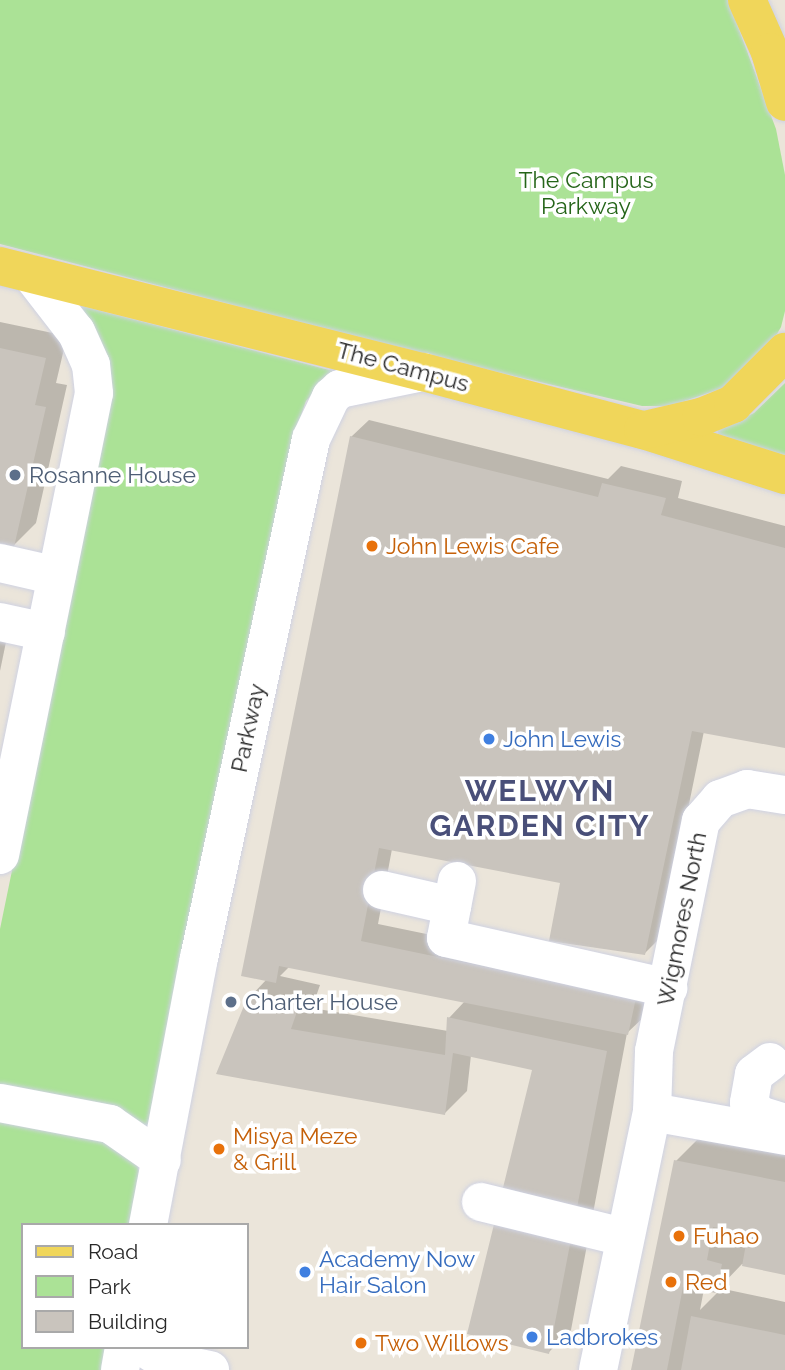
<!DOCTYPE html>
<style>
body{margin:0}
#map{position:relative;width:785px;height:1370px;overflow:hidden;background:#ebe5da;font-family:Raleway,sans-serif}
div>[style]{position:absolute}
.green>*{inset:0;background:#abe296}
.shadow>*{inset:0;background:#0003}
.building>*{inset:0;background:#c9c4bd}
.roads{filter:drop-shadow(0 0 2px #cfd2e2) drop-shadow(0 0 2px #cfd2e2)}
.minor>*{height:38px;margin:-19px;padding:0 19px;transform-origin:19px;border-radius:19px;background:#fff}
.major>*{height:38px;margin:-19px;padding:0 19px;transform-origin:19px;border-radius:19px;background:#f0d65a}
.dots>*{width:19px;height:19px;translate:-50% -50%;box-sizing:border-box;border:4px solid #fff;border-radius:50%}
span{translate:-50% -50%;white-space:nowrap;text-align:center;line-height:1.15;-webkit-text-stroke:7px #fff;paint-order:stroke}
.park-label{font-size:23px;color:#256519}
.street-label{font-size:23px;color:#282828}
.service-label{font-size:23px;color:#4e5e75}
.left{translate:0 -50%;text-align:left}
.food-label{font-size:23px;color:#c56008}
.shop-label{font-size:23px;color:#366cbe}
.district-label{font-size:30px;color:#494f79;font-weight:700;letter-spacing:2px}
.legend{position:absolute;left:21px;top:1223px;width:228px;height:126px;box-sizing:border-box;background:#fff;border:2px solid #a9a9a9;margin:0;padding:9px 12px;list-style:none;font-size:21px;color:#282828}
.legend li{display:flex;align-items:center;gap:14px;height:35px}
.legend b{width:35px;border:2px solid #a9a9a9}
</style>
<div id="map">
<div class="green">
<i style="clip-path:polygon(0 0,728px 0,776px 129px,785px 175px,785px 311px,781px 327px,766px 353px,726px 387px,670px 406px,642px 406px,417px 353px,0 244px)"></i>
<i style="clip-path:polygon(78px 305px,341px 373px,321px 385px,306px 401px,298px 424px,154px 1130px,0 1090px,0 929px,106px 413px)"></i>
<i style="clip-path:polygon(785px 383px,785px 455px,718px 436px,718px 430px,754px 413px)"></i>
<i style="clip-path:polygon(0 1115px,107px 1135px,136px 1160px,141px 1180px,135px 1225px,23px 1225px,23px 1347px,109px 1347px,104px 1370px,0 1370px)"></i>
</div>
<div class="shadow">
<i style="clip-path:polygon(0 322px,67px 336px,56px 383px,67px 385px,36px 523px,14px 545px,0 541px)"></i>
<i style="clip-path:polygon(evenodd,369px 420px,608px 479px,621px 466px,682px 481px,678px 498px,785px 526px,785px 746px,704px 731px,662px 936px,645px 953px,562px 882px,392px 849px,378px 924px,653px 981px,645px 1016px,627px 1033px,571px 1330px,549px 1352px,535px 1069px,471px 1055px,467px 1091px,445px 1113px,219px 1073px,250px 997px,267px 979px,351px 437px,369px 420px,290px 966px,465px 1001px,449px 1018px,448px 1031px,312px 1008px,320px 985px,280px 976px,290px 966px)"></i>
<i style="clip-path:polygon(0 616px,11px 618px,0 671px)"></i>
<i style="clip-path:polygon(evenodd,704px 1133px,785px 1149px,785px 1273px,742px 1264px,719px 1288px,785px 1302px,785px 1370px,633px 1370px,676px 1161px,704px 1133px,735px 1229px,750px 1232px,750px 1236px,734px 1233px,735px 1229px,704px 1133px,704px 1289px,718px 1292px,700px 1310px,704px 1289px)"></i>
</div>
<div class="building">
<i style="clip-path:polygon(0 348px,46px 358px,35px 405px,46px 407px,14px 547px,0 543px)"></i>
<i style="clip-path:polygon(350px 436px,598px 497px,602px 483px,666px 498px,661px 515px,785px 548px,785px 748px,692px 731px,645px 955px,549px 941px,560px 883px,379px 848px,361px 941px,636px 998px,628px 1035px,279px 966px,276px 983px,241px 976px)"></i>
<i style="clip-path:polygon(248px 996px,299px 1006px,291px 1029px,445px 1055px,447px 1017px,607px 1051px,549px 1354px,467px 1334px,532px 1070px,453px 1053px,445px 1115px,216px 1074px)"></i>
<i style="clip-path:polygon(674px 1160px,785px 1182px,785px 1275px,742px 1266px,748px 1233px,713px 1227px,707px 1260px,722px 1264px,716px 1293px,683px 1287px,667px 1370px,631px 1370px)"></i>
<i style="clip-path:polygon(691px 1316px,785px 1335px,785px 1370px,681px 1370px)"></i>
</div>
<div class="roads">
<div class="minor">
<i style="left:0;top:563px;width:58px;rotate:12.8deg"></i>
<i style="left:0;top:622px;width:47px;rotate:12.3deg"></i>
<i style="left:0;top:855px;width:471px;rotate:-78.5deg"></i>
<i style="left:94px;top:393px;width:28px;rotate:-96deg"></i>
<i style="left:91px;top:365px;width:36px;rotate:-114deg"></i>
<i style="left:76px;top:332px;width:73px;rotate:-127.8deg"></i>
<i style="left:457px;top:881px;width:58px;rotate:100.9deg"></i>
<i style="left:446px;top:938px;width:228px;rotate:12.7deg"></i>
<i style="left:382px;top:890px;width:72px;rotate:12.9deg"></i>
<i style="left:770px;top:1062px;width:20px;rotate:143deg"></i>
<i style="left:754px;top:1074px;width:29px;rotate:100deg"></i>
<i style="left:749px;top:1103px;width:16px;rotate:50deg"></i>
<i style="left:759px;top:1115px;width:27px;rotate:17deg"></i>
<i style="left:0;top:1103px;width:112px;rotate:10.8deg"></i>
<i style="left:110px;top:1124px;width:63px;rotate:34.7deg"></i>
<i style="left:652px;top:1112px;width:135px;rotate:10.2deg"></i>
<i style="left:481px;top:1202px;width:146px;rotate:13.8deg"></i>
<i style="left:148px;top:1225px;width:272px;rotate:-79.2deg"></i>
<i style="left:199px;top:958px;width:531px;rotate:-77.82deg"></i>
<i style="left:311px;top:439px;width:47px;rotate:-64.5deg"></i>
<i style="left:331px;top:397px;width:12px;rotate:-42deg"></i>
<i style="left:340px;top:389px;width:85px;rotate:-11.6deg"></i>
<i style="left:143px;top:1347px;width:26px;rotate:32deg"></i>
<i style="left:165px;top:1361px;width:46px;rotate:11.3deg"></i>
<i style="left:120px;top:1370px;width:23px;rotate:-80deg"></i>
<i style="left:598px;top:1370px;width:264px;rotate:-78.2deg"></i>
<i style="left:652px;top:1112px;width:61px;rotate:-88.1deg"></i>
<i style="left:654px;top:1051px;width:235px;rotate:-78.5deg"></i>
<i style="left:701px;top:821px;width:29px;rotate:-49deg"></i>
<i style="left:720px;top:799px;width:29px;rotate:-20deg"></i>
<i style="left:747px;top:789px;width:38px;rotate:9deg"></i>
</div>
<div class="major">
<i style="left:747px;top:0;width:57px;rotate:66.1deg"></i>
<i style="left:770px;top:52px;width:52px;rotate:73.3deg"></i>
<i style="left:0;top:266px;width:436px;rotate:14.1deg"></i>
<i style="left:423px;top:372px;width:228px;rotate:14.8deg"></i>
<i style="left:643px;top:430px;width:149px;rotate:17.6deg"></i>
<i style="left:645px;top:430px;width:57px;rotate:-13.1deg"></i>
<i style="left:701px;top:417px;width:35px;rotate:-22deg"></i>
<i style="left:733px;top:404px;width:74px;rotate:-45deg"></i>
</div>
</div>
<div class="dots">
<i style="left:15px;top:475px;background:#5c6f8a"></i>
<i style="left:372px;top:546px;background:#e8710a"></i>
<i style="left:489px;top:739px;background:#3f7fe0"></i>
<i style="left:231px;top:1002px;background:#5c6f8a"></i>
<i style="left:219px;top:1149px;background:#e8710a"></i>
<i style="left:679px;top:1236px;background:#e8710a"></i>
<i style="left:305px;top:1272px;background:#3f7fe0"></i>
<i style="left:671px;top:1282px;background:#e8710a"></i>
<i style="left:532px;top:1337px;background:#3f7fe0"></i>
<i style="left:361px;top:1343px;background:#e8710a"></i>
</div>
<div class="park-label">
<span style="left:586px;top:193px">The Campus<br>Parkway</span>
</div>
<div class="street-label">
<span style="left:403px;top:367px;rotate:15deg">The Campus</span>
<span style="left:248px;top:728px;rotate:-78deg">Parkway</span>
<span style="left:682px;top:919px;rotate:-79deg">Wigmores North</span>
</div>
<div class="service-label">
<span class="left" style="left:29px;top:475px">Rosanne House</span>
<span class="left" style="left:245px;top:1002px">Charter House</span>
</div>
<div class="food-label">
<span class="left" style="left:386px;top:546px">John Lewis Cafe</span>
<span class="left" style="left:233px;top:1149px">Misya Meze<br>&amp; Grill</span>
<span class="left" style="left:693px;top:1236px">Fuhao</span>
<span class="left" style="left:685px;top:1282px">Red</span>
<span class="left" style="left:375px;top:1343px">Two Willows</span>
</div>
<div class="shop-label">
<span class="left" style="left:503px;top:739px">John Lewis</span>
<span class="left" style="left:319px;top:1272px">Academy Now<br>Hair Salon</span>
<span class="left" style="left:546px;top:1337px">Ladbrokes</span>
</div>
<div class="district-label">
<span style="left:540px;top:808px">WELWYN<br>GARDEN CITY</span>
</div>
<ul class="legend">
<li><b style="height:9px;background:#f0d65a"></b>Road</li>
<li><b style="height:19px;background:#abe296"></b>Park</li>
<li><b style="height:19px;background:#c9c4bd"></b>Building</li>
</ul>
</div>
